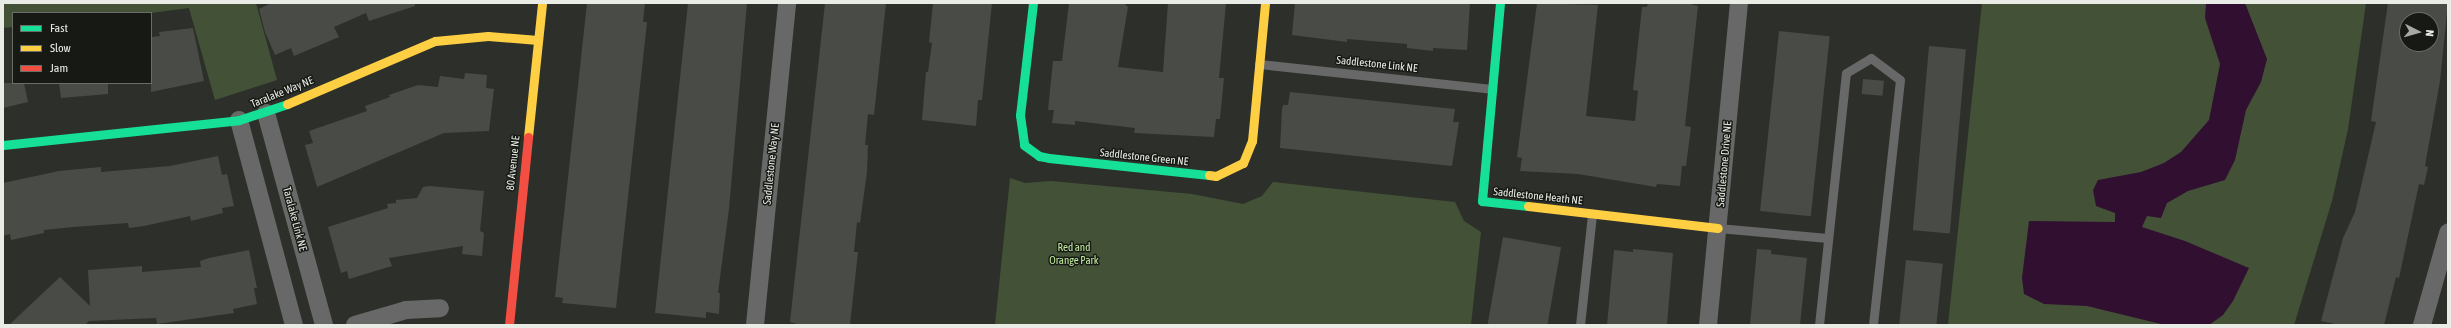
<!DOCTYPE html>
<style>
body{margin:0}
#map{position:relative;width:2451px;height:328px;overflow:hidden;background:#2d302a;font-family:"Asap Condensed",sans-serif}
div>[style]{position:absolute}
.green>*{inset:0;background:#435237}
.water>*{inset:0;background:#300f30}
.building>*{inset:0;background:#484b46;transform-origin:0 0}
.lane>*{height:9px;margin:-4.5px;padding:0 4.5px;transform-origin:4.5px;border-radius:4.5px;background:#686868}
.street>*{height:18px;margin:-9px;padding:0 9px;transform-origin:9px;border-radius:9px;background:#686868}
.fast>*{height:9px;margin:-4.5px;padding:0 4.5px;transform-origin:4.5px;border-radius:4.5px;background:#16e098}
.slow>*{height:9px;margin:-4.5px;padding:0 4.5px;transform-origin:4.5px;border-radius:4.5px;background:#ffcf43}
.jam>*{height:9px;margin:-4.5px;padding:0 4.5px;transform-origin:4.5px;border-radius:4.5px;background:#f24e42}
span{translate:-50% -50%;white-space:nowrap;text-align:center;line-height:1.15;-webkit-text-stroke:3px #161914;paint-order:stroke}
.street-label{font-size:11px;color:#e8ece5}
.park-label{font-size:11px;color:#c1eb9f}
.frame{position:absolute;inset:0;border:4px solid #e8ece5;pointer-events:none}
.legend{position:absolute;left:12px;top:12px;width:140px;height:72px;box-sizing:border-box;background:#161914;border:1px solid #6a6d68;margin:0;padding:5px 7px;list-style:none;font-size:12px;color:#e8ece5}
.legend li{display:flex;align-items:center;gap:8px;height:20px}
.legend b{width:20px;border:1px solid #6a6d68}
.north{position:absolute;left:2399px;top:12px;width:40px;height:40px;box-sizing:border-box;background:#161914;border:1px solid #6a6d68;border-radius:50%;rotate:96deg;font-size:11px;font-weight:700;line-height:16px;text-align:center;color:#e8ece5}
.north::after{content:'';display:block;margin:auto;width:14px;height:18px;background:#a7aaa4;clip-path:polygon(50% 0,100% 100%,50% 72%,0 100%)}
</style>
<div id="map">
<div class="green">
<i style="clip-path:polygon(3px 3px,256px 3px,277px 80px,215px 100px,189px 8px,151px 13px,13px 13px,13px 27px,3px 28px)"></i>
<i style="clip-path:polygon(1982px 3px,2366px 3px,2348px 129px,2332px 201px,2294px 325px,1948px 325px)"></i>
<i style="clip-path:polygon(1010px 178px,1025px 183px,1051px 181px,1192px 194px,1243px 204px,1262px 196px,1273px 182px,1455px 202px,1464px 221px,1481px 232px,1471px 325px,995px 325px)"></i>
</div>
<div class="water">
<i style="clip-path:polygon(2206px 3px,2245px 3px,2267px 59px,2261px 82px,2246px 110px,2235px 160px,2225px 180px,2188px 191px,2167px 203px,2161px 218px,2147px 216px,2142px 227px,2185px 241px,2249px 268px,2233px 301px,2223px 315px,2209px 325px,2165px 325px,2087px 306px,2044px 304px,2024px 294px,2022px 278px,2029px 221px,2115px 222px,2115px 213px,2096px 206px,2093px 190px,2098px 180px,2141px 172px,2164px 163px,2181px 152px,2209px 120px,2220px 64px,2205px 18px)"></i>
</div>
<div class="building">
<i style="clip-path:polygon(271px 3px,415px 3px,415px 6px,369px 21px,366px 13px,334px 27px,339px 37px,294px 56px,291px 48px,275px 55px,265px 32px,259px 9px)"></i>
<i style="clip-path:polygon(587px 3px,645px 3px,643px 22px,647px 22px,616px 308px,562px 303px,563px 298px,555px 297px)"></i>
<i style="clip-path:polygon(688px 3px,747px 3px,729px 209px,718px 293px,720px 293px,719px 314px,706px 312px,706px 318px,655px 313px)"></i>
<i style="clip-path:polygon(825px 3px,886px 3px,874px 115px,868px 114px,865px 145px,868px 145px,867px 172px,860px 223px,857px 222px,854px 252px,858px 252px,850px 325px,800px 325px,790px 322px)"></i>
<i style="clip-path:polygon(933px 3px,992px 3px,982px 100px,978px 100px,976px 126px,922px 120px,926px 72px,928px 72px,932px 43px,929px 42px)"></i>
<i style="clip-path:polygon(1069px 3px,1124px 3px,1128px 7px,1118px 67px,1163px 72px,1168px 3px,1226px 3px,1219px 78px,1224px 78px,1220px 119px,1216px 119px,1214px 137px,1134px 133px,1135px 128px,1075px 121px,1075px 125px,1052px 123px,1054px 110px,1048px 110px,1053px 61px,1062px 61px)"></i>
<i style="clip-path:polygon(1295px 3px,1470px 3px,1467px 50px,1433px 48px,1433px 51px,1407px 48px,1407px 44px,1347px 39px,1347px 42px,1292px 35px)"></i>
<i style="clip-path:polygon(1537px 3px,1598px 5px,1586px 116px,1635px 121px,1638px 91px,1633px 90px,1642px 7px,1647px 7px,1648px 3px,1687px 3px,1698px 6px,1685px 126px,1691px 127px,1686px 166px,1682px 166px,1680px 186px,1657px 184px,1656px 187px,1578px 174px,1520px 171px,1522px 158px,1517px 157px)"></i>
<i style="clip-path:polygon(evenodd,2388px 3px,2448px 3px,2440px 81px,2425px 166px,2428px 167px,2424px 185px,2419px 184px,2399px 278px,2396px 277px,2384px 325px,2340px 325px,2321px 321px,2343px 238px,2355px 212px,2376px 122px,2371px 121px,2388px 3px,2407px 20px,2431px 20px,2431px 44px,2407px 44px,2407px 20px)"></i>
<i style="clip-path:polygon(193px 28px,204px 81px,151px 92px,151px 37px,160px 36px,159px 32px)"></i>
<i style="left:1779px;top:31px;width:51px;height:181px;rotate:6deg"></i>
<i style="left:1929px;top:46px;width:37px;height:185px;rotate:5deg"></i>
<i style="clip-path:polygon(465px 73px,487px 75px,486px 88px,494px 89px,489px 131px,444px 133px,317px 187px,305px 145px,313px 143px,309px 131px,367px 111px,365px 106px,390px 97px,389px 95px,418px 85px,438px 87px,440px 76px,464px 79px)"></i>
<i style="left:1863px;top:79px;width:21px;height:15px;rotate:5deg"></i>
<i style="clip-path:polygon(3px 83px,24px 83px,28px 102px,3px 108px)"></i>
<i style="clip-path:polygon(59px 83px,108px 83px,108px 94px,61px 98px)"></i>
<i style="clip-path:polygon(1290px 92px,1455px 109px,1453px 122px,1459px 122px,1452px 166px,1280px 148px,1282px 109px,1283px 105px,1288px 105px)"></i>
<i style="clip-path:polygon(218px 156px,222px 175px,227px 174px,234px 206px,222px 208px,223px 213px,191px 221px,190px 216px,144px 226px,129px 228px,128px 223px,73px 227px,44px 230px,44px 233px,11px 240px,10px 234px,3px 236px,3px 183px,59px 171px,101px 167px,101px 172px,170px 166px)"></i>
<i style="clip-path:polygon(430px 186px,484px 191px,480px 231px,484px 233px,482px 256px,462px 254px,463px 246px,389px 258px,392px 266px,349px 279px,347px 271px,341px 273px,328px 227px,388px 208px,387px 204px,396px 203px,396px 200px,417px 198px,423px 187px)"></i>
<i style="left:1503px;top:237px;width:59px;height:89px;rotate:10deg"></i>
<i style="clip-path:polygon(1633px 249px,1673px 253px,1667px 325px,1607px 325px,1614px 250px,1633px 252px)"></i>
<i style="clip-path:polygon(1757px 249px,1771px 250px,1771px 254px,1807px 258px,1800px 325px,1750px 325px)"></i>
<i style="clip-path:polygon(249px 250px,257px 288px,254px 288px,257px 304px,233px 309px,234px 313px,157px 324px,156px 318px,89px 321px,85px 325px,9px 325px,60px 277px,90px 306px,88px 270px,142px 266px,142px 272px,201px 267px,200px 261px,209px 258px)"></i>
<i style="left:1906px;top:260px;width:37px;height:65px;rotate:6deg"></i>
</div>
<div class="lane">
<i style="left:1259px;top:64px;width:234px;rotate:6.1deg"></i>
<i style="left:1718px;top:228px;width:110px;rotate:5.2deg"></i>
<i style="left:1580px;top:325px;width:112px;rotate:-83.8deg"></i>
<i style="left:1819px;top:325px;width:253px;rotate:-83.9deg"></i>
<i style="left:1846px;top:73px;width:29px;rotate:-31deg"></i>
<i style="left:1871px;top:58px;width:36px;rotate:37deg"></i>
<i style="left:1900px;top:80px;width:246px;rotate:96.3deg"></i>
</div>
<div class="street">
<i style="left:266px;top:113px;width:220px;rotate:74.7deg"></i>
<i style="left:239px;top:120px;width:212px;rotate:75deg"></i>
<i style="left:355px;top:325px;width:53px;rotate:-16.4deg"></i>
<i style="left:406px;top:310px;width:34px;rotate:-3deg"></i>
<i style="left:755px;top:325px;width:324px;rotate:-84.3deg"></i>
<i style="left:1708px;top:325px;width:323px;rotate:-84.5deg"></i>
<i style="left:2422px;top:325px;width:96px;rotate:-74.2deg"></i>
</div>
<div class="fast">
<i style="left:1033px;top:3px;width:113px;rotate:96.6deg"></i>
<i style="left:1020px;top:115px;width:30px;rotate:82deg"></i>
<i style="left:1024px;top:145px;width:19px;rotate:36deg"></i>
<i style="left:1039px;top:156px;width:10px;rotate:11deg"></i>
<i style="left:1049px;top:158px;width:161px;rotate:6.1deg"></i>
<i style="left:1500px;top:3px;width:199px;rotate:95.2deg"></i>
<i style="left:1482px;top:201px;width:46px;rotate:6.2deg"></i>
<i style="left:3px;top:145px;width:237px;rotate:-6deg"></i>
<i style="left:239px;top:120px;width:51px;rotate:-18.4deg"></i>
</div>
<div class="slow">
<i style="left:287px;top:104px;width:161px;rotate:-23.1deg"></i>
<i style="left:435px;top:41px;width:53px;rotate:-5.4deg"></i>
<i style="left:488px;top:36px;width:50px;rotate:4.6deg"></i>
<i style="left:528px;top:137px;width:135px;rotate:-84deg"></i>
<i style="left:1209px;top:175px;width:7px;rotate:8deg"></i>
<i style="left:1216px;top:176px;width:30px;rotate:-26deg"></i>
<i style="left:1243px;top:163px;width:24px;rotate:-68deg"></i>
<i style="left:1252px;top:141px;width:139px;rotate:-84.6deg"></i>
<i style="left:1528px;top:206px;width:191px;rotate:6.6deg"></i>
</div>
<div class="jam">
<i style="left:509px;top:325px;width:189px;rotate:-84.2deg"></i>
</div>
<div class="street-label">
<span style="left:1377px;top:64px;rotate:6deg">Saddlestone Link NE</span>
<span style="left:282px;top:92px;rotate:-22deg">Taralake Way NE</span>
<span style="left:1144px;top:157px;rotate:6deg">Saddlestone Green NE</span>
<span style="left:513px;top:163px;rotate:-84deg">80 Avenue NE</span>
<span style="left:771px;top:164px;rotate:-84deg">Saddlestone Way NE</span>
<span style="left:1724px;top:164px;rotate:-85deg">Saddlestone Drive NE</span>
<span style="left:1538px;top:196px;rotate:6deg">Saddlestone Heath NE</span>
<span style="left:295px;top:219px;rotate:75deg">Taralake Link NE</span>
</div>
<div class="park-label">
<span style="left:1074px;top:254px">Red and<br>Orange Park</span>
</div>
<div class="frame"></div>
<ul class="legend">
<li><b style="height:5px;background:#16e098"></b>Fast</li>
<li><b style="height:5px;background:#ffcf43"></b>Slow</li>
<li><b style="height:5px;background:#f24e42"></b>Jam</li>
</ul>
<div class="north">N</div>
</div>
